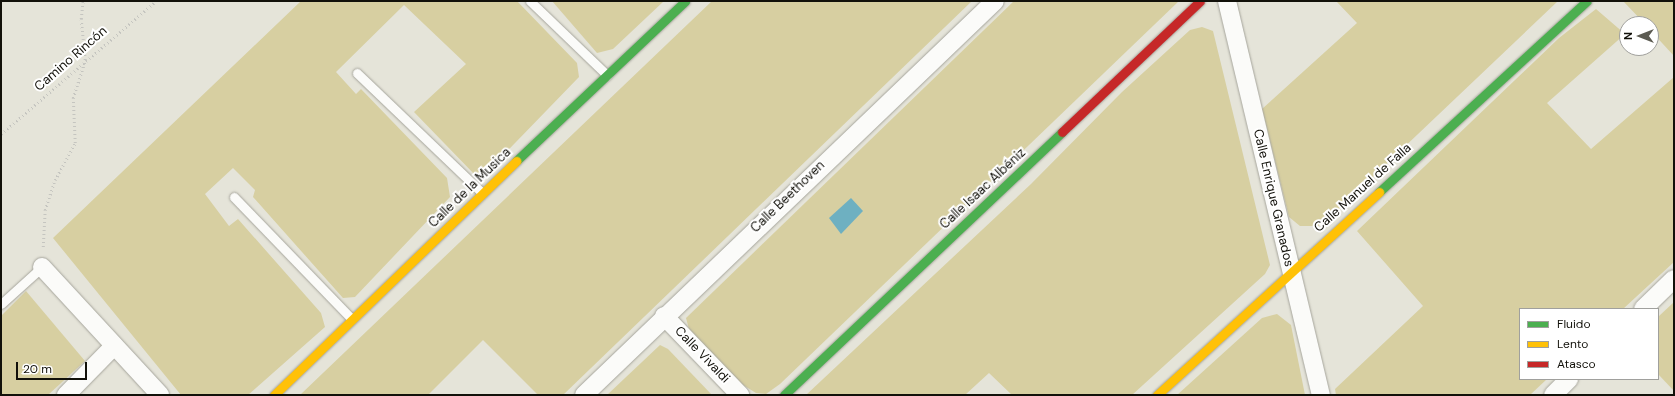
<!DOCTYPE html>
<meta charset="utf-8">
<style>
body{margin:0}
#map{position:relative;width:1675px;height:396px;overflow:hidden;background:#e5e4d9;font-family:"DM Sans",sans-serif}
div>[style]{position:absolute}
.green>*{inset:0;background:#d7cfa1}
.water>*{inset:0;background:#6eb0c1}
.path>*{height:2.5px;margin-top:-1.25px;transform-origin:0;background:repeating-linear-gradient(90deg,#c5c5c0 0 1px,transparent 0 4px)}
.roads{filter:drop-shadow(0 0 1px #a6a59c) drop-shadow(0 0 1px #a6a59c)}
.lane>*{height:9px;margin:-4.5px;padding:0 4.5px;transform-origin:4.5px;border-radius:4.5px;background:#fbfbf9}
.street>*{height:18px;margin:-9px;padding:0 9px;transform-origin:9px;border-radius:9px;background:#fbfbf9}
.fast>*{height:9px;margin:-4.5px;padding:0 4.5px;transform-origin:4.5px;border-radius:4.5px;background:#4caf50}
.slow>*{height:9px;margin:-4.5px;padding:0 4.5px;transform-origin:4.5px;border-radius:4.5px;background:#ffc107}
.jam>*{height:9px;margin:-4.5px;padding:0 4.5px;transform-origin:4.5px;border-radius:4.5px;background:#c62828}
span{translate:-50% -50%;white-space:nowrap;text-align:center;line-height:1.15;-webkit-text-stroke:4px #fff;paint-order:stroke}
.street-label{font-size:13px;color:#12110a}
.frame{position:absolute;inset:0;border:2px solid #12110a;pointer-events:none}
.legend{position:absolute;left:1519px;top:308px;width:140px;height:72px;box-sizing:border-box;background:#fff;border:1px solid #a0a09d;margin:0;padding:5px 7px;list-style:none;font-size:12px;color:#12110a}
.legend li{display:flex;align-items:center;gap:8px;height:20px}
.legend b{width:20px;border:1px solid #a0a09d}
.north{position:absolute;left:1619px;top:16px;width:40px;height:40px;box-sizing:border-box;background:#fff;border:1px solid #a0a09d;border-radius:50%;rotate:270deg;font-size:11px;font-weight:700;line-height:16px;text-align:center;color:#12110a}
.north::after{content:'';display:block;margin:auto;width:14px;height:18px;background:#5c5b52;clip-path:polygon(50% 0,100% 100%,50% 72%,0 100%)}
.scale{position:absolute;left:16px;top:362px;width:71px;height:18px;box-sizing:border-box;border:2px solid #12110a;border-top:0;padding-left:5px;font-size:12px;line-height:14px;white-space:nowrap;color:#12110a;-webkit-text-stroke:3px #fff;paint-order:stroke}
</style>
<div id="map">
<div class="green">
<i style="clip-path:polygon(301px 1px,517px 1px,577px 63px,579px 77px,487px 172px,475px 175px,414px 112px,466px 64px,404px 5px,336px 72px,356px 94px,361px 89px,447px 178px,450px 197px,355px 297px,343px 298px,253px 197px,255px 190px,233px 168px,205px 194px,229px 226px,238px 219px,321px 313px,325px 327px,248px 395px,181px 395px,53px 238px)"></i>
<i style="clip-path:polygon(552px 1px,664px 1px,613px 49px,597px 53px)"></i>
<i style="clip-path:polygon(712px 1px,972px 1px,563px 395px,538px 395px,483px 340px,428px 395px,300px 395px)"></i>
<i style="clip-path:polygon(1014px 1px,1179px 1px,780px 384px,766px 394px,756px 393px,735px 380px,689px 329px,686px 318px)"></i>
<i style="clip-path:polygon(1336px 1px,1558px 1px,1339px 209px,1318px 226px,1300px 226px,1289px 217px,1262px 109px,1357px 23px)"></i>
<i style="clip-path:polygon(1623px 1px,1674px 1px,1674px 56px,1651px 31px,1651px 24px,1645px 24px)"></i>
<i style="clip-path:polygon(1596px 9px,1625px 34px,1547px 103px,1591px 149px,1674px 77px,1674px 262px,1623px 309px,1520px 309px,1520px 379px,1547px 379px,1530px 395px,1336px 395px,1335px 389px,1423px 306px,1357px 231px,1559px 38px)"></i>
<i style="clip-path:polygon(1202px 27px,1213px 31px,1270px 265px,1265px 274px,1132px 395px,1012px 395px,989px 373px,965px 395px,806px 395px,1031px 184px,1122px 92px,1190px 30px)"></i>
<i style="clip-path:polygon(26px 291px,85px 361px,48px 395px,1px 395px,1px 316px)"></i>
<i style="clip-path:polygon(1674px 302px,1674px 391px,1658px 374px,1658px 317px)"></i>
<i style="clip-path:polygon(1277px 314px,1291px 325px,1305px 395px,1177px 395px,1262px 318px)"></i>
<i style="clip-path:polygon(660px 345px,668px 349px,712px 395px,607px 395px)"></i>
</div>
<div class="water">
<i style="clip-path:polygon(851px 198px,863px 211px,841px 234px,829px 218px)"></i>
</div>
<div class="path">
<i style="left:1px;top:134px;width:204px;rotate:-40.6deg"></i>
<i style="left:43px;top:247px;width:37px;rotate:-87deg"></i>
<i style="left:45px;top:210px;width:32px;rotate:-72deg"></i>
<i style="left:55px;top:180px;width:42px;rotate:-61.6deg"></i>
<i style="left:75px;top:143px;width:45px;rotate:-92.5deg"></i>
<i style="left:73px;top:98px;width:40px;rotate:-72deg"></i>
<i style="left:85px;top:60px;width:41px;rotate:-95.6deg"></i>
<i style="left:81px;top:19px;width:18px;rotate:-84deg"></i>
</div>
<div class="roads">
<div class="lane">
<i style="left:530px;top:1px;width:107px;rotate:43.9deg"></i>
<i style="left:357px;top:73px;width:173px;rotate:43.8deg"></i>
<i style="left:234px;top:197px;width:168px;rotate:46deg"></i>
<i style="left:1px;top:304px;width:55px;rotate:-42.1deg"></i>
</div>
<div class="street">
<i style="left:1227px;top:1px;width:405px;rotate:76.6deg"></i>
<i style="left:42px;top:267px;width:174px;rotate:47.3deg"></i>
<i style="left:1643px;top:309px;width:43px;rotate:-44.1deg"></i>
<i style="left:664px;top:316px;width:110px;rotate:46.1deg"></i>
<i style="left:66px;top:395px;width:69px;rotate:-45.6deg"></i>
<i style="left:584px;top:395px;width:569px;rotate:-43.79deg"></i>
<i style="left:1553px;top:395px;width:23px;rotate:-45deg"></i>
</div>
<div class="fast">
<i style="left:516px;top:161px;width:233px;rotate:-43.4deg"></i>
<i style="left:1379px;top:192px;width:282px;rotate:-42.6deg"></i>
<i style="left:784px;top:395px;width:383px;rotate:-43.4deg"></i>
</div>
<div class="slow">
<i style="left:274px;top:395px;width:337px;rotate:-44deg"></i>
<i style="left:1157px;top:395px;width:301px;rotate:-42.4deg"></i>
</div>
<div class="jam">
<i style="left:1062px;top:132px;width:190px;rotate:-43.5deg"></i>
</div>
</div>
<div class="street-label">
<span style="left:71px;top:59px;rotate:-41deg">Camino Rincón</span>
<span style="left:470px;top:188px;rotate:-44deg">Calle de la Musica</span>
<span style="left:1363px;top:188px;rotate:-42deg">Calle Manuel de Falla</span>
<span style="left:983px;top:189px;rotate:-43deg">Calle Isaac Albéniz</span>
<span style="left:788px;top:197px;rotate:-44deg">Calle Beethoven</span>
<span style="left:1273px;top:198px;rotate:77deg">Calle Enrique Granados</span>
<span style="left:702px;top:355px;rotate:46deg">Calle Vivaldi</span>
</div>
<div class="frame"></div>
<ul class="legend">
<li><b style="height:5px;background:#4caf50"></b>Fluido</li>
<li><b style="height:5px;background:#ffc107"></b>Lento</li>
<li><b style="height:5px;background:#c62828"></b>Atasco</li>
</ul>
<div class="north">N</div>
<div class="scale">20 m</div>
</div>
